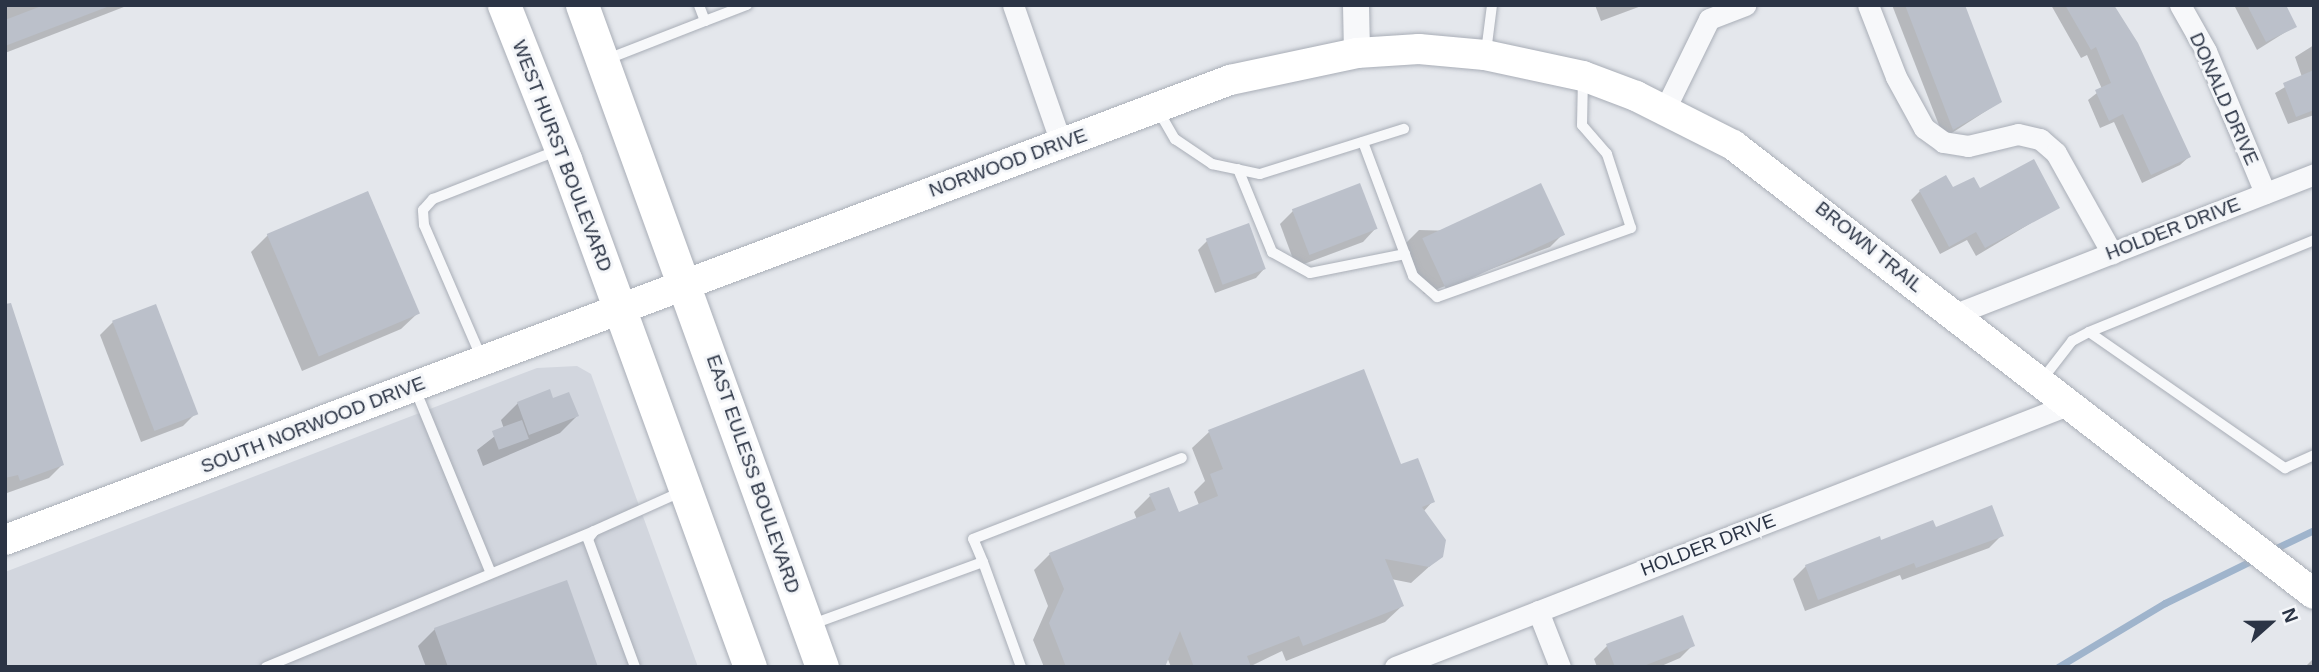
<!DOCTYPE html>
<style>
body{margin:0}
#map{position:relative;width:2319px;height:672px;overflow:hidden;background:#e4e7ec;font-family:Helvetica,sans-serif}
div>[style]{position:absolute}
.built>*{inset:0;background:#d2d6de}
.shadow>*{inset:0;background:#0003}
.stream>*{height:7px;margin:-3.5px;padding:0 3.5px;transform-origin:3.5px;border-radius:3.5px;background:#9fb4cc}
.building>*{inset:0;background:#bbc0ca;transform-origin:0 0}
.roads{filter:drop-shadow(0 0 2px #a9aeb7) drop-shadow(0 0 2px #a9aeb7)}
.service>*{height:10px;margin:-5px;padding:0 5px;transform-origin:5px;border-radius:5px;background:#f7f8fa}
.minor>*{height:21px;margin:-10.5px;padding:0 10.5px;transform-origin:10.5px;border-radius:10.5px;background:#f7f8fa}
.tertiary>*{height:26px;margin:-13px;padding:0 13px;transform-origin:13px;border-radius:13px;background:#f7f8fa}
.secondary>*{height:30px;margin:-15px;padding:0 15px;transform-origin:15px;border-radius:15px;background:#fff}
.primary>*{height:33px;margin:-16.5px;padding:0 16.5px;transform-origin:16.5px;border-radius:16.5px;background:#fff}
span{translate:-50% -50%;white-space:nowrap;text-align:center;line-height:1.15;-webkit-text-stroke:6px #f4f6f9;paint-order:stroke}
.street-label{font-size:19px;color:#2b3445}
.frame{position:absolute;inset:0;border:7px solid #2b3445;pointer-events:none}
.north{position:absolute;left:2235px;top:588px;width:70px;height:70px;-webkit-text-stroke:5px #f4f6f9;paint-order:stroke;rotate:69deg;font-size:19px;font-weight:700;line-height:28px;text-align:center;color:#2b3445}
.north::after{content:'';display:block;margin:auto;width:24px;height:32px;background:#2b3445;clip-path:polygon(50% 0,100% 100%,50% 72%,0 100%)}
</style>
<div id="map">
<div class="built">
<i style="clip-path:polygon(577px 366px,591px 374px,698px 667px,5px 667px,5px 572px,537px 368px)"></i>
</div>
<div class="shadow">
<i style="clip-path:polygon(5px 5px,129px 5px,5px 53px)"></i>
<i style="clip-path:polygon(1595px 5px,1644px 5px,1601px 21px)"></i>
<i style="clip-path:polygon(1892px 5px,1958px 5px,2000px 102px,1944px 138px)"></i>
<i style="clip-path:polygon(2051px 5px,2112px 5px,2189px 157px,2180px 165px,2142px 183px,2114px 122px,2100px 128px,2088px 100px,2102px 89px,2087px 55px,2081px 58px)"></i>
<i style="clip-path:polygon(2234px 5px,2284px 5px,2295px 26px,2257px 50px)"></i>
<i style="clip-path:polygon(2314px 45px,2314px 115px,2288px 124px,2275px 93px,2302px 77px,2295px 57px)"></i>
<i style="clip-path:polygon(1953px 190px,2058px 207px,1976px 256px,1967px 240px,1940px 254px,1911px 200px,1920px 191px)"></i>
<i style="clip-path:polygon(1293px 211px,1376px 228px,1363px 242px,1296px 267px,1280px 224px)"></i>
<i style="clip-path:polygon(1419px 230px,1563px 234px,1550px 247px,1424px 294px,1406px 243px)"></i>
<i style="clip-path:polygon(268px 235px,418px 313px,401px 329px,302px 371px,251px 252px)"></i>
<i style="clip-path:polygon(1207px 241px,1264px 269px,1256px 278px,1215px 293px,1198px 250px)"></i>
<i style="clip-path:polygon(5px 306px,62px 465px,49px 478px,7px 493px)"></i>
<i style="clip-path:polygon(113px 322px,196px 413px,183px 426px,141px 442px,100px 335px)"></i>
<i style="clip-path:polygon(1363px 371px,1400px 466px,1433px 501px,1423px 512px,1441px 556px,1411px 583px,1391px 579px,1402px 606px,1385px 622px,1286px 661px,1282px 651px,1249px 667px,1171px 667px,1167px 657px,1163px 667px,1044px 667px,1033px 640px,1048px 606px,1034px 570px,1050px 554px,1137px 520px,1134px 512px,1150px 496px,1178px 514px,1199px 505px,1194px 492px,1205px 481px,1192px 448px,1209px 432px)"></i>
<i style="clip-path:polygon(552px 400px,577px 416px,560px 433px,483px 466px,477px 450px,504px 429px,501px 420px,518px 403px)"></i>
<i style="clip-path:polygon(1935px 529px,2002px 535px,1989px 548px,1902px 580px,1900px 575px,1805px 611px,1793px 579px,1806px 566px)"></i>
<i style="clip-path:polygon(435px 629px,596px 667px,426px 667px,418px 646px)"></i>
<i style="clip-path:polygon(1693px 645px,1680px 658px,1659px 667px,1597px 667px,1594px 659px,1607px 646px)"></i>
<i style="clip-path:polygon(2312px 660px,2314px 667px,2305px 667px)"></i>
</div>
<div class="stream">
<i style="left:2270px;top:551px;width:49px;rotate:-25.5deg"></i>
<i style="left:2058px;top:667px;width:125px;rotate:-30.9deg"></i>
<i style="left:2165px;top:603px;width:102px;rotate:-26.1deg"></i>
</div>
<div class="building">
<i style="clip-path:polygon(44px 5px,107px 5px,107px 7px,5px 46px,5px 20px)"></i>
<i style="clip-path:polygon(1905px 5px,1965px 5px,2002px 102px,1953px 130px)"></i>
<i style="clip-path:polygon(2065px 5px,2114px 5px,2138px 43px,2191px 157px,2151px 175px,2123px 114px,2109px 121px,2095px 90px,2111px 83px,2096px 47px,2091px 50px)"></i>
<i style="clip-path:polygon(2247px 5px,2286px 5px,2297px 27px,2266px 42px)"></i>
<i style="clip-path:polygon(2314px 70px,2314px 110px,2296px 117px,2283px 83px)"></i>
<i style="clip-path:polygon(2034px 159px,2060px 208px,1985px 248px,1976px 232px,1949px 247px,1919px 190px,1946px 175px,1953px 187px,1974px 177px,1980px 188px)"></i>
<i style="left:1360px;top:183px;width:49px;height:73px;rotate:69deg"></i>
<i style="left:1541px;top:183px;width:57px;height:131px;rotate:65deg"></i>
<i style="left:368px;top:191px;width:133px;height:110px;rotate:67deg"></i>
<i style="left:1249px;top:223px;width:49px;height:46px;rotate:70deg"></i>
<i style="clip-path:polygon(11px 303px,64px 465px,20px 481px,18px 475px,5px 478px,5px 304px)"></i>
<i style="left:156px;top:304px;width:118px;height:47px;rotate:69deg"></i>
<i style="clip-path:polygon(1364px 369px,1401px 464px,1418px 458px,1435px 502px,1422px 507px,1446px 540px,1443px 557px,1429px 567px,1385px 559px,1404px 606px,1303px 646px,1299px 636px,1247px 656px,1251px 667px,1194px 667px,1180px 631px,1165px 667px,1066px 667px,1049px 623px,1064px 589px,1049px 553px,1156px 510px,1149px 494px,1169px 487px,1179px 512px,1218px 496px,1210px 474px,1223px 469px,1208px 430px)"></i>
<i style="clip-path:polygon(550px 389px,553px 398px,569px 392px,579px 416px,529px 435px,517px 402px)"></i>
<i style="left:522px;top:420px;width:20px;height:32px;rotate:70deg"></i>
<i style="clip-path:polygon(1992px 505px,2004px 536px,1916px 568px,1914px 563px,1818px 600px,1805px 565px,1880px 536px,1881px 540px,1933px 520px,1936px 527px)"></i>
<i style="clip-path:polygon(567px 580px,598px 667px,448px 667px,434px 628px)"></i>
<i style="clip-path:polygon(1683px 615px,1695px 646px,1641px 667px,1615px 667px,1606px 644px)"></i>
</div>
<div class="roads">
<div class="service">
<i style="left:705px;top:21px;width:45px;rotate:-20.9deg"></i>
<i style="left:1486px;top:52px;width:47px;rotate:-82.7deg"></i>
<i style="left:605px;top:60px;width:107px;rotate:-21.3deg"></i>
<i style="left:705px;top:21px;width:17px;rotate:-111deg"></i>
<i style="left:1158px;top:110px;width:34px;rotate:60deg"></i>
<i style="left:1175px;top:139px;width:45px;rotate:34deg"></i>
<i style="left:1212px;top:164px;width:49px;rotate:11.8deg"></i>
<i style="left:1260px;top:174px;width:151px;rotate:-17.4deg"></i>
<i style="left:1363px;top:142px;width:143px;rotate:69.5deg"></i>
<i style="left:1413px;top:276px;width:32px;rotate:41deg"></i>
<i style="left:1437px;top:297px;width:206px;rotate:-19.6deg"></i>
<i style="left:1631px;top:228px;width:78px;rotate:-108deg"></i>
<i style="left:1607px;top:154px;width:38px;rotate:-131deg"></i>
<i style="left:1582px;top:125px;width:47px;rotate:-88.8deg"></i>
<i style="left:1238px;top:169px;width:90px;rotate:67.7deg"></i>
<i style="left:1272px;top:252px;width:43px;rotate:28.9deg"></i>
<i style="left:1310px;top:273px;width:97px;rotate:-11.3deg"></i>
<i style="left:2089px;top:332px;width:239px;rotate:34.8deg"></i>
<i style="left:2285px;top:468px;width:32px;rotate:-24deg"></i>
<i style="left:482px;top:359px;width:146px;rotate:-113.4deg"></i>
<i style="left:424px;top:225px;width:15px;rotate:-94deg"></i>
<i style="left:423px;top:210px;width:15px;rotate:-48deg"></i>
<i style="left:433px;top:199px;width:132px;rotate:-21.3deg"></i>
<i style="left:2041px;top:381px;width:51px;rotate:-52.2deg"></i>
<i style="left:2072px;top:341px;width:19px;rotate:-28deg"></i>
<i style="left:2089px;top:332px;width:243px;rotate:-22.2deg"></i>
<i style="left:415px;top:389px;width:199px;rotate:67.6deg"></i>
<i style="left:983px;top:562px;width:25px;rotate:-113deg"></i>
<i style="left:973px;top:539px;width:224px;rotate:-21.2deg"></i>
<i style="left:810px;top:625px;width:184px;rotate:-20deg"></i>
<i style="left:983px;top:562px;width:112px;rotate:70.1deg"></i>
<i style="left:266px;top:667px;width:355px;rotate:-22.5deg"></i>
<i style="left:635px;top:667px;width:136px;rotate:-110.2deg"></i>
<i style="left:588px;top:539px;width:10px;rotate:-53deg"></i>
<i style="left:594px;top:531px;width:98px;rotate:-24.2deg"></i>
</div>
<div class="minor">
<i style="left:1013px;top:5px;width:146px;rotate:70.8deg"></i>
<i style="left:1868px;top:5px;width:77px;rotate:68.7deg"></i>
<i style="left:1896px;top:77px;width:58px;rotate:61.2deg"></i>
<i style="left:1924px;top:128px;width:24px;rotate:36deg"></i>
<i style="left:1943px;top:142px;width:25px;rotate:9deg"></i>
<i style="left:1968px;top:146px;width:51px;rotate:-13.5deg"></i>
<i style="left:2018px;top:134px;width:23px;rotate:13deg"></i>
<i style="left:2040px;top:139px;width:21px;rotate:41deg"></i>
<i style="left:2056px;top:153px;width:115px;rotate:60.8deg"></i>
<i style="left:2180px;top:5px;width:53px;rotate:60.5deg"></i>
<i style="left:2206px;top:51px;width:154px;rotate:67.4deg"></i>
<i style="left:1665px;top:109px;width:100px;rotate:-63.9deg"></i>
<i style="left:1709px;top:19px;width:39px;rotate:-21deg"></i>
<i style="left:1953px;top:315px;width:388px;rotate:-21.3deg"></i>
<i style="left:1538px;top:611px;width:60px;rotate:68.6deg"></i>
<i style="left:1395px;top:667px;width:722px;rotate:-21.27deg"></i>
</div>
<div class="tertiary">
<i style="left:1356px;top:5px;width:48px;rotate:88.8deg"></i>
</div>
<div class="secondary">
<i style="left:5px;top:540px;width:1309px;rotate:-20.58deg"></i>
<i style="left:1230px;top:80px;width:130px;rotate:-12deg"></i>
<i style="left:1357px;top:53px;width:62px;rotate:-3.7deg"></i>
<i style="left:1419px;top:49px;width:66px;rotate:5.2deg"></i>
<i style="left:1485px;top:55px;width:100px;rotate:12.1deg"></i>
<i style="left:1583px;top:76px;width:57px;rotate:20.7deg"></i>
<i style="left:1636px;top:96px;width:109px;rotate:26.8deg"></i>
<i style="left:1733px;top:145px;width:734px;rotate:37.7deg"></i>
</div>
<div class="primary">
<i style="left:504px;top:5px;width:166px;rotate:68.4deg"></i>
<i style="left:565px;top:159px;width:541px;rotate:69.99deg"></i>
<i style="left:582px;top:5px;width:704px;rotate:70.07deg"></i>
</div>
</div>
<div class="street-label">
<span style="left:2224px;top:99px;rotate:66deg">DONALD DRIVE</span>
<span style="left:562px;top:156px;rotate:69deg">WEST HURST BOULEVARD</span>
<span style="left:1008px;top:163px;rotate:-20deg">NORWOOD DRIVE</span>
<span style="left:2173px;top:229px;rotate:-21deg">HOLDER DRIVE</span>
<span style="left:1869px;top:247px;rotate:39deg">BROWN TRAIL</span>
<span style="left:313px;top:425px;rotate:-21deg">SOUTH NORWOOD DRIVE</span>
<span style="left:753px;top:474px;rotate:71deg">EAST EULESS BOULEVARD</span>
<span style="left:1708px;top:545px;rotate:-21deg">HOLDER DRIVE</span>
</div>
<div class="frame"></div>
<div class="north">N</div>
</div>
